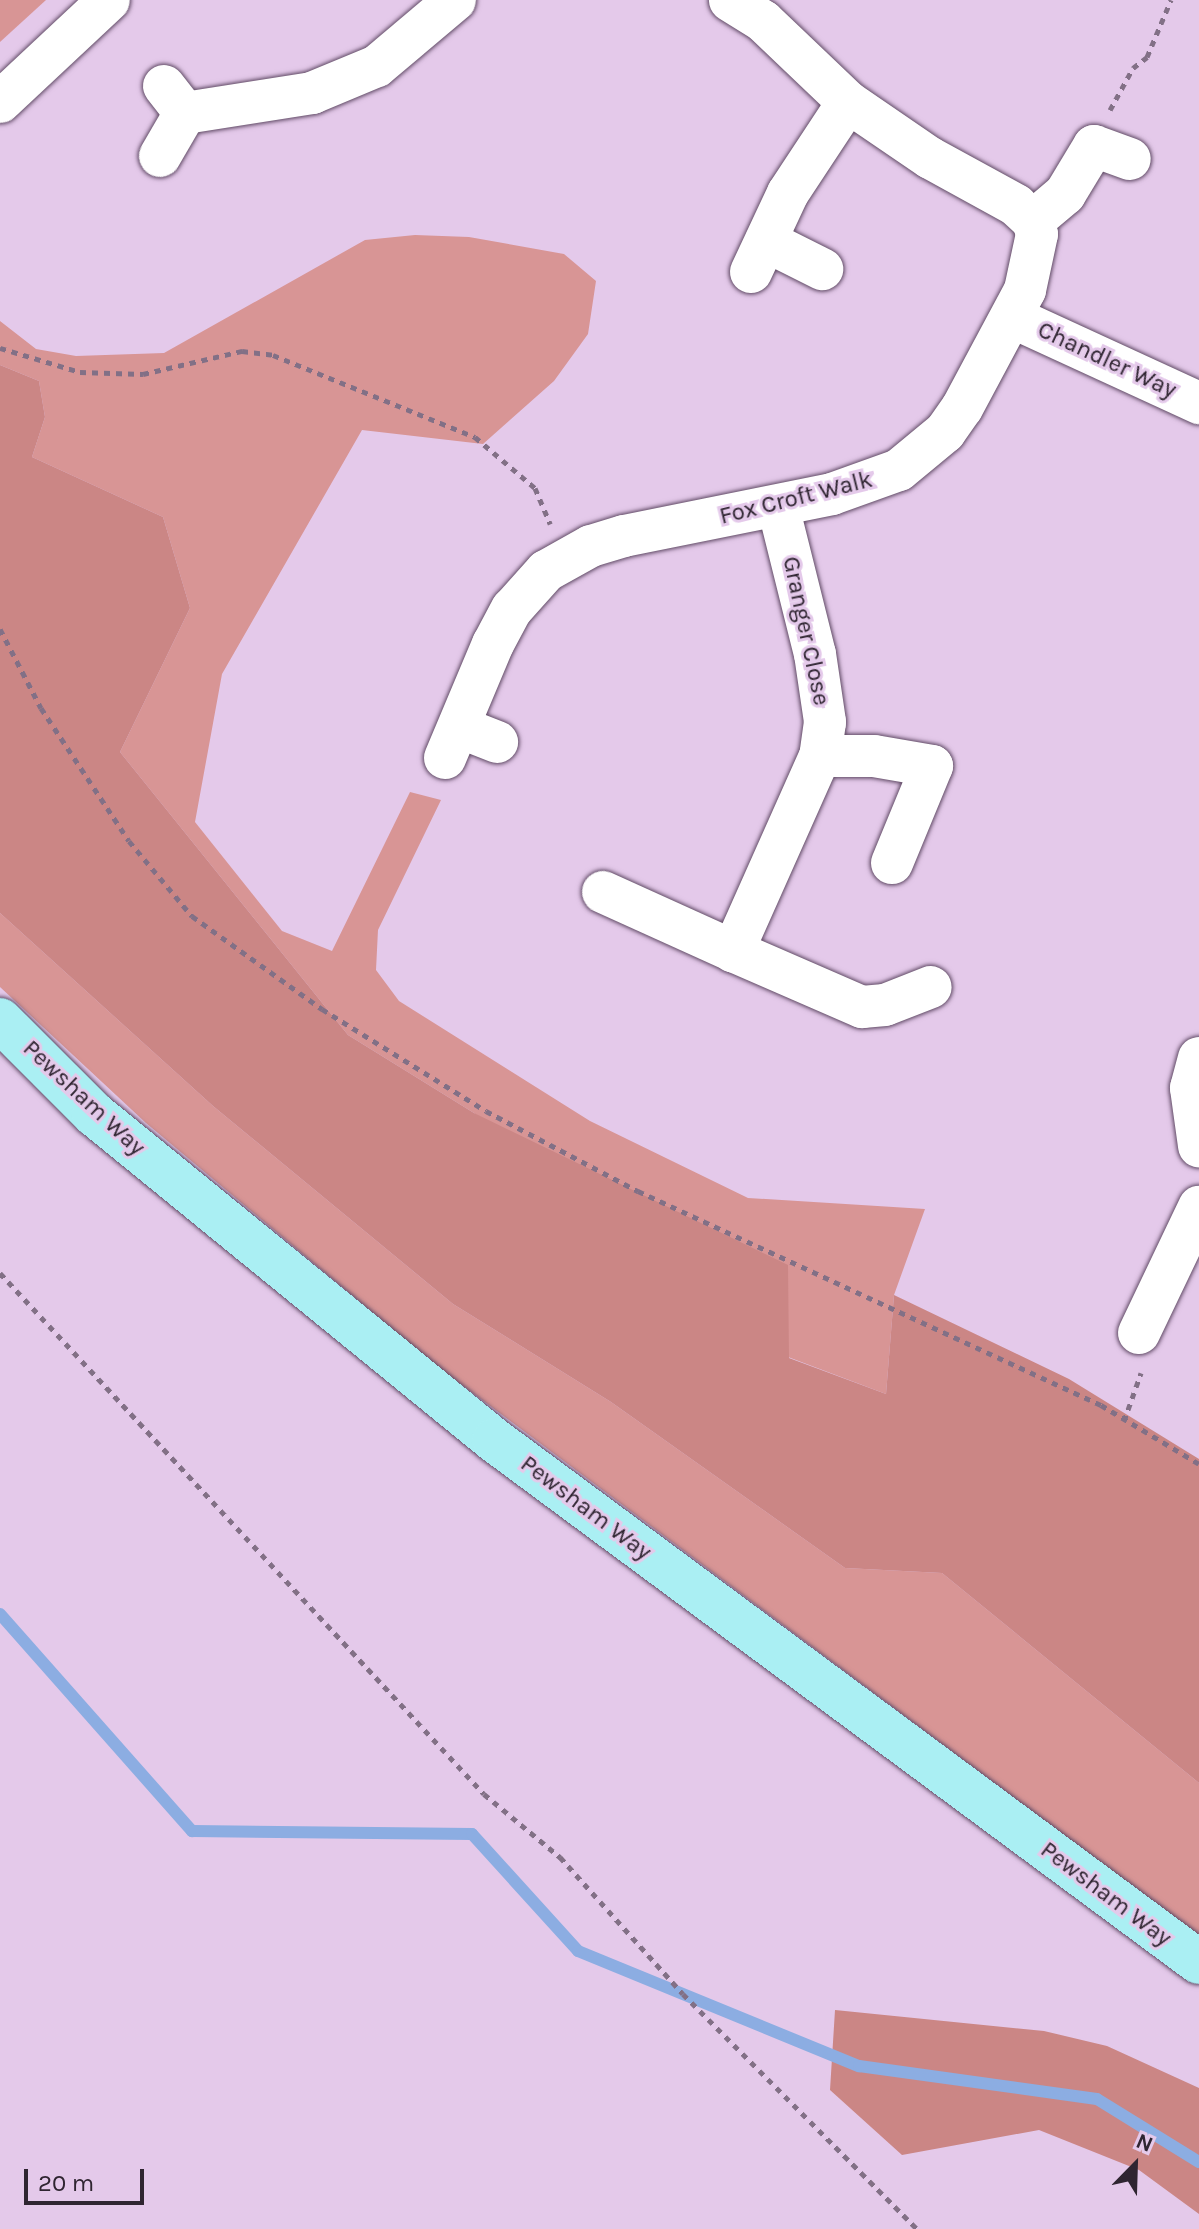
<!DOCTYPE html>
<style>
body{margin:0}
#map{position:relative;width:1199px;height:2229px;overflow:hidden;background:#e4c9ea;font-family:Karla,sans-serif}
div>[style]{position:absolute}
.green>*{inset:0;background:#d89595}
.forest>*{inset:0;background:#cb8685}
.stream>*{height:12px;margin:-6px;padding:0 6px;transform-origin:6px;border-radius:6px;background:#8cade2}
.path>*{height:5px;margin-top:-2.5px;transform-origin:0;background:repeating-linear-gradient(90deg,#827086 0 6px,transparent 0 12px)}
.roads{filter:drop-shadow(0 0 2px #614b66) drop-shadow(0 0 2px #614b66)}
.minor>*{height:42px;margin:-21px;padding:0 21px;transform-origin:21px;border-radius:21px;background:#fff}
.major>*{height:44px;margin:-22px;padding:0 22px;transform-origin:22px;border-radius:22px;background:#aaeff3}
span{translate:-50% -50%;white-space:nowrap;text-align:center;line-height:1.15;-webkit-text-stroke:6px #e4c9ea;paint-order:stroke}
.street-label{font-size:24px;color:#2f2531}
.north{position:absolute;left:1095px;top:2125px;width:80px;height:80px;-webkit-text-stroke:6px #e4c9ea;paint-order:stroke;rotate:23deg;font-size:22px;font-weight:700;line-height:32px;text-align:center;color:#2f2531}
.north::after{content:'';display:block;margin:auto;width:28px;height:36px;background:#2f2531;clip-path:polygon(50% 0,100% 100%,50% 72%,0 100%)}
.scale{position:absolute;left:24px;top:2169px;width:120px;height:36px;box-sizing:border-box;border:4px solid #2f2531;border-top:0;padding-left:10px;font-size:24px;line-height:28px;white-space:nowrap;color:#2f2531;-webkit-text-stroke:6px #e4c9ea;paint-order:stroke}
</style>
<div id="map">
<div class="green">
<i style="clip-path:polygon(0 0,46px 0,0 42px)"></i>
<i style="clip-path:polygon(415px 235px,469px 237px,564px 254px,596px 281px,588px 334px,554px 381px,483px 444px,362px 430px,222px 674px,195px 822px,282px 931px,332px 951px,410px 792px,441px 800px,378px 930px,376px 970px,399px 1001px,590px 1121px,748px 1198px,925px 1209px,894px 1295px,886px 1394px,788px 1357px,474px 1113px,348px 1035px,120px 752px,190px 608px,163px 517px,32px 457px,45px 417px,39px 381px,0 365px,0 321px,36px 349px,76px 356px,164px 353px,365px 240px)"></i>
<i style="clip-path:polygon(0 913px,213px 1106px,453px 1304px,611px 1402px,845px 1568px,942px 1573px,1199px 1783px,1199px 1936px,438px 1367px,146px 1123px,0 987px)"></i>
</div>
<div class="forest">
<i style="clip-path:polygon(0 365px,39px 381px,45px 417px,32px 457px,163px 517px,190px 608px,120px 752px,348px 1035px,474px 1113px,788px 1265px,789px 1358px,886px 1394px,894px 1295px,1069px 1379px,1199px 1459px,1199px 1783px,942px 1573px,845px 1568px,611px 1402px,453px 1304px,213px 1106px,0 913px)"></i>
<i style="clip-path:polygon(835px 2010px,1044px 2031px,1107px 2046px,1199px 2088px,1199px 2214px,1139px 2170px,1039px 2130px,902px 2155px,830px 2090px)"></i>
</div>
<div class="stream">
<i style="left:0;top:1614px;width:290px;rotate:48.5deg"></i>
<i style="left:192px;top:1831px;width:280px;rotate:0.6deg"></i>
<i style="left:472px;top:1834px;width:158px;rotate:47.8deg"></i>
<i style="left:578px;top:1951px;width:304px;rotate:22.3deg"></i>
<i style="left:859px;top:2066px;width:240px;rotate:7.9deg"></i>
<i style="left:1097px;top:2099px;width:120px;rotate:31.7deg"></i>
</div>
<div class="path">
<i style="left:1110px;top:110px;width:48px;rotate:-61.3deg"></i>
<i style="left:1133px;top:68px;width:18px;rotate:-38deg"></i>
<i style="left:1147px;top:57px;width:62px;rotate:-67.2deg"></i>
<i style="left:0;top:348px;width:84px;rotate:16.7deg"></i>
<i style="left:80px;top:372px;width:63px;rotate:1.8deg"></i>
<i style="left:143px;top:374px;width:102px;rotate:-13.1deg"></i>
<i style="left:242px;top:351px;width:31px;rotate:7deg"></i>
<i style="left:273px;top:355px;width:218px;rotate:22.1deg"></i>
<i style="left:475px;top:437px;width:79px;rotate:40.4deg"></i>
<i style="left:535px;top:488px;width:39px;rotate:67deg"></i>
<i style="left:0;top:629px;width:89px;rotate:62.6deg"></i>
<i style="left:41px;top:708px;width:159px;rotate:56.5deg"></i>
<i style="left:129px;top:841px;width:98px;rotate:50deg"></i>
<i style="left:192px;top:916px;width:160px;rotate:35.6deg"></i>
<i style="left:322px;top:1009px;width:193px;rotate:31.9deg"></i>
<i style="left:486px;top:1111px;width:172px;rotate:27.8deg"></i>
<i style="left:638px;top:1191px;width:510px;rotate:24.81deg"></i>
<i style="left:1101px;top:1405px;width:114px;rotate:31deg"></i>
<i style="left:0;top:1273px;width:711px;rotate:47.11deg"></i>
<i style="left:484px;top:1794px;width:99px;rotate:39.7deg"></i>
<i style="left:560px;top:1857px;width:184px;rotate:48.1deg"></i>
<i style="left:683px;top:1994px;width:332px;rotate:45.1deg"></i>
<i style="left:1124px;top:1421px;width:51px;rotate:-70.5deg"></i>
</div>
<div class="roads">
<div class="minor">
<i style="left:164px;top:86px;width:34px;rotate:52deg"></i>
<i style="left:185px;top:113px;width:129px;rotate:-8.9deg"></i>
<i style="left:312px;top:93px;width:70px;rotate:-22.6deg"></i>
<i style="left:377px;top:66px;width:102px;rotate:-40.2deg"></i>
<i style="left:0;top:102px;width:149px;rotate:-43.1deg"></i>
<i style="left:160px;top:156px;width:50px;rotate:-59.8deg"></i>
<i style="left:1033px;top:221px;width:42px;rotate:-40.2deg"></i>
<i style="left:1065px;top:194px;width:56px;rotate:-58.9deg"></i>
<i style="left:1094px;top:146px;width:38px;rotate:20deg"></i>
<i style="left:766px;top:241px;width:63px;rotate:26.6deg"></i>
<i style="left:751px;top:272px;width:87px;rotate:-64.9deg"></i>
<i style="left:788px;top:193px;width:109px;rotate:-56.6deg"></i>
<i style="left:1014px;top:318px;width:204px;rotate:24.7deg"></i>
<i style="left:778px;top:506px;width:153px;rotate:76deg"></i>
<i style="left:815px;top:654px;width:69px;rotate:81.6deg"></i>
<i style="left:825px;top:722px;width:34px;rotate:98deg"></i>
<i style="left:820px;top:756px;width:214px;rotate:114deg"></i>
<i style="left:733px;top:951px;width:141px;rotate:23.5deg"></i>
<i style="left:862px;top:1007px;width:23px;rotate:-5deg"></i>
<i style="left:885px;top:1005px;width:49px;rotate:-21.4deg"></i>
<i style="left:459px;top:727px;width:41px;rotate:21.5deg"></i>
<i style="left:820px;top:756px;width:54px"></i>
<i style="left:874px;top:756px;width:59px;rotate:9.8deg"></i>
<i style="left:932px;top:766px;width:105px;rotate:112.4deg"></i>
<i style="left:445px;top:758px;width:124px;rotate:-67.2deg"></i>
<i style="left:493px;top:644px;width:40px;rotate:-62deg"></i>
<i style="left:512px;top:609px;width:51px;rotate:-48.2deg"></i>
<i style="left:546px;top:571px;width:51px;rotate:-29.1deg"></i>
<i style="left:591px;top:546px;width:34px;rotate:-17deg"></i>
<i style="left:624px;top:536px;width:212px;rotate:-11.4deg"></i>
<i style="left:832px;top:494px;width:71px;rotate:-19.7deg"></i>
<i style="left:899px;top:470px;width:60px;rotate:-39.6deg"></i>
<i style="left:945px;top:432px;width:29px;rotate:-55deg"></i>
<i style="left:962px;top:408px;width:134px;rotate:-61.9deg"></i>
<i style="left:1025px;top:290px;width:57px;rotate:-77.9deg"></i>
<i style="left:1037px;top:234px;width:14px;rotate:-107deg"></i>
<i style="left:1033px;top:221px;width:23px;rotate:-137deg"></i>
<i style="left:1016px;top:205px;width:98px;rotate:-151.3deg"></i>
<i style="left:930px;top:158px;width:99px;rotate:-145.7deg"></i>
<i style="left:848px;top:102px;width:117px;rotate:-136.4deg"></i>
<i style="left:763px;top:21px;width:39px;rotate:-148deg"></i>
<i style="left:603px;top:892px;width:143px;rotate:24.4deg"></i>
<i style="left:1199px;top:1058px;width:31px;rotate:105deg"></i>
<i style="left:1191px;top:1088px;width:59px;rotate:82.1deg"></i>
<i style="left:1139px;top:1333px;width:140px;rotate:-64.5deg"></i>
</div>
<div class="major">
<i style="left:0;top:1020px;width:133px;rotate:45deg"></i>
<i style="left:94px;top:1114px;width:516px;rotate:39.18deg"></i>
<i style="left:494px;top:1440px;width:877px;rotate:36.52deg"></i>
</div>
</div>
<div class="street-label">
<span style="left:1107px;top:360px;rotate:25deg">Chandler Way</span>
<span style="left:796px;top:498px;rotate:-14deg">Fox Croft Walk</span>
<span style="left:806px;top:631px;rotate:78deg">Granger Close</span>
<span style="left:84px;top:1098px;rotate:43deg">Pewsham Way</span>
<span style="left:586px;top:1508px;rotate:37deg">Pewsham Way</span>
<span style="left:1106px;top:1894px;rotate:37deg">Pewsham Way</span>
</div>
<div class="north">N</div>
<div class="scale">20 m</div>
</div>
